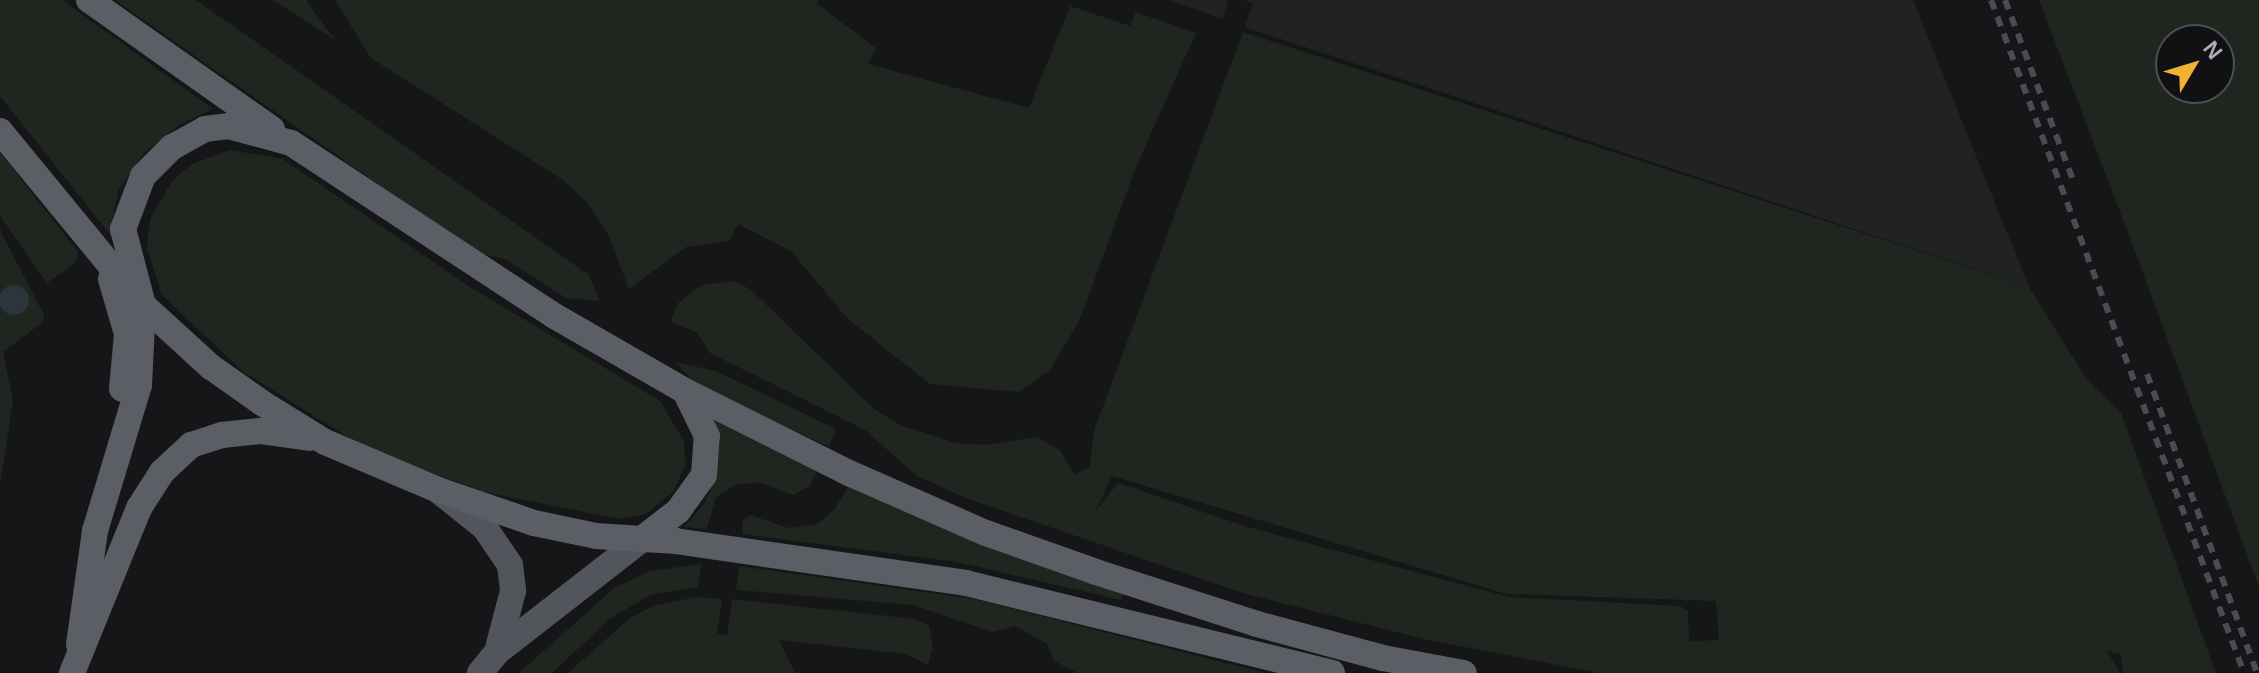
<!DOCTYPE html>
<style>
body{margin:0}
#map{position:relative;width:2259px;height:673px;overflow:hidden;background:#161618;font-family:Arial,sans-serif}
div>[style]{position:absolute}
.built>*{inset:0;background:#222225}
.green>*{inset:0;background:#1e261f}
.water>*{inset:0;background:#2c353c}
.round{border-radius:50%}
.primary>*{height:26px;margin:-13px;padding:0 13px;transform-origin:13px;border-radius:13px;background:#53555c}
.trunk>*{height:26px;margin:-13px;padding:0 13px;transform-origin:13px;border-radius:13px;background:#5b5e65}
.rail>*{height:6px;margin-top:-3px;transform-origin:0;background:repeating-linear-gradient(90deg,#4a4c52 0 10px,transparent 0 18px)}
span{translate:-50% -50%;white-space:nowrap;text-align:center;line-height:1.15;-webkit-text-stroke:6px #111113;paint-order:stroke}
.north{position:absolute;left:2155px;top:24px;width:80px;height:80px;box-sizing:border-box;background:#111113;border:2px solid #4d4f55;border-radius:50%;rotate:52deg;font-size:22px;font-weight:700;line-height:32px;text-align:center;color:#a8adb8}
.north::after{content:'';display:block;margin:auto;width:28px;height:36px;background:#f2b134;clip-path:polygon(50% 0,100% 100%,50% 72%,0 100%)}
</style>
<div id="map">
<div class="built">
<i style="clip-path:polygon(1169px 0,1228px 0,1223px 19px)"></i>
<i style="clip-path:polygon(1243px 0,1913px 0,2029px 287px,1245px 27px,1253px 3px)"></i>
</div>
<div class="green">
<i style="clip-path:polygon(0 0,62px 0,213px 109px,182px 123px,145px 152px,119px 189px,109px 233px,0 96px)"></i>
<i style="clip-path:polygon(115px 0,196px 0,589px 275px,600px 301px,566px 298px,507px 260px,475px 252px)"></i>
<i style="clip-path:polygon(273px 0,306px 0,335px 40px)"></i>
<i style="clip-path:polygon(335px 0,818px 0,817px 4px,876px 48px,868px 64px,1029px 108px,1070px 6px,1130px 26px,1136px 12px,1196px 33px,1136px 167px,1080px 319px,1050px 370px,1019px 392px,930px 384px,847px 318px,791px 251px,738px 224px,729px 241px,686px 247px,629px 289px,608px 234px,587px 202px,563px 180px,371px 58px)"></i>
<i style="clip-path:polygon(evenodd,2039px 0,2259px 0,2259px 587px,2130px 238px,2039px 0,2171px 40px,2219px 40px,2219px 88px,2171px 88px,2171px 40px)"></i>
<i style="clip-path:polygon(evenodd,1243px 32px,2029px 287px,2087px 380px,2121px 413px,2216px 673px,2123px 673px,2121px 654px,2107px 651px,2120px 673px,1600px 673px,1428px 640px,1246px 594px,968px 499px,917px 476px,865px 430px,710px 353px,697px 333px,670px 321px,678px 303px,702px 285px,733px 281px,750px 289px,874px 409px,900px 425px,956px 443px,985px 445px,1037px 437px,1060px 450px,1074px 474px,1089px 468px,1095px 428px,1243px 32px,1112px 476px,1507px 594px,1716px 601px,1719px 640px,1689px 641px,1688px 611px,1680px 606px,1509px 597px,1248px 527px,1118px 483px,1095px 512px,1112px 476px)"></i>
<i style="clip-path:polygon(230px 150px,283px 159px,470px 287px,660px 401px,684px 441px,685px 465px,674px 491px,646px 514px,619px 519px,484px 492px,365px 448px,241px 370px,162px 295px,147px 248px,150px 219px,172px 181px,192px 164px)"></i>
<i style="clip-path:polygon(0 152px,78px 252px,75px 263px,47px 283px,0 216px)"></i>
<i style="clip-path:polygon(0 230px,44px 315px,43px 322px,3px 352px,13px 401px,0 484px)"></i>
<i style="clip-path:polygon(675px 362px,716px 371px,836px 429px,829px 447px,695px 383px)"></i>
<i style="clip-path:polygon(711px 418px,818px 469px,810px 486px,793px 495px,762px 483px,737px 484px,716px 497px,707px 529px,684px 527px,704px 504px,716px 477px,718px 451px)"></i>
<i style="clip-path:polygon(850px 484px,1124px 591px,1121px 600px,957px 562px,742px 534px,743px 520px,750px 515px,788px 528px,817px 524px,834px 510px)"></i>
<i style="clip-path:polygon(701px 564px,698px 587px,650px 595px,611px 618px,552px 673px,519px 673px,614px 588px,650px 571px)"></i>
<i style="clip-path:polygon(739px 566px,974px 599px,1265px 673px,1078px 673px,1054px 661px,1047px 644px,1015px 626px,993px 632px,913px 605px,736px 590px)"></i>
<i style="clip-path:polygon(696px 597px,722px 599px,717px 634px,727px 635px,732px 599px,916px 619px,929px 626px,933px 647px,928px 665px,906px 654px,779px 640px,795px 673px,568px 673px,630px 618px,653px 606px)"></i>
</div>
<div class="water">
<i class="round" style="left:-1px;top:285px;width:30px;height:30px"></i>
</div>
<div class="primary">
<i style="left:439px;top:491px;width:59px;rotate:38.8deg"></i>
<i style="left:485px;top:528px;width:45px;rotate:56deg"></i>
<i style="left:510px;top:565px;width:26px;rotate:83deg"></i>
<i style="left:513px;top:591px;width:63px;rotate:104.7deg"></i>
<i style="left:480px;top:673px;width:27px;rotate:-51deg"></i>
<i style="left:497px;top:652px;width:184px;rotate:-37.9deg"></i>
</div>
<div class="trunk">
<i style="left:89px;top:0;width:224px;rotate:35.2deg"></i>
<i style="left:0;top:131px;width:225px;rotate:50.6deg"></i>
<i style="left:143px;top:305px;width:80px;rotate:92.9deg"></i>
<i style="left:139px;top:385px;width:152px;rotate:106.8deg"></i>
<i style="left:95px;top:531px;width:115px;rotate:98deg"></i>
<i style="left:111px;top:279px;width:57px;rotate:73.8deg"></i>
<i style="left:127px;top:334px;width:55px;rotate:95.2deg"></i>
<i style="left:685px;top:391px;width:183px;rotate:26.6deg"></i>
<i style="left:849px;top:473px;width:150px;rotate:23.7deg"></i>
<i style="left:986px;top:533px;width:117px;rotate:19.5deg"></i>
<i style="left:1096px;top:572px;width:169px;rotate:17.9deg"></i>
<i style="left:1257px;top:624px;width:131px;rotate:15.1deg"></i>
<i style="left:1383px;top:658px;width:82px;rotate:10.5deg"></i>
<i style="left:642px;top:539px;width:46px;rotate:-37.9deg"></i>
<i style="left:678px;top:511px;width:44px;rotate:-54.2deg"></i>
<i style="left:704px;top:475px;width:39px;rotate:-86deg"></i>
<i style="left:707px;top:436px;width:50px;rotate:-116.1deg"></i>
<i style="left:685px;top:391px;width:152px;rotate:-150.1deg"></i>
<i style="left:553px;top:315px;width:313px;rotate:-146.7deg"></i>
<i style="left:291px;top:143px;width:64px;rotate:-164.7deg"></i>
<i style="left:229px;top:126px;width:24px;rotate:173deg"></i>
<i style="left:205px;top:129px;width:38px;rotate:151deg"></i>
<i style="left:172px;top:147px;width:41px;rotate:135deg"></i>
<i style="left:143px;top:176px;width:57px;rotate:110.7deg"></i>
<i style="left:123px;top:229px;width:79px;rotate:75.3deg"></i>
<i style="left:143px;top:305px;width:92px;rotate:42.4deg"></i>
<i style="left:211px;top:367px;width:62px;rotate:35.2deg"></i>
<i style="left:262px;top:403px;width:74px;rotate:31.8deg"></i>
<i style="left:325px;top:442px;width:123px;rotate:23deg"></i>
<i style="left:438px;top:490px;width:102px;rotate:19deg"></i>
<i style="left:534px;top:523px;width:63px;rotate:11.8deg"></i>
<i style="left:596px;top:536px;width:46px;rotate:3.7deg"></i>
<i style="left:642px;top:539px;width:33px;rotate:3deg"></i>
<i style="left:675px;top:541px;width:294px;rotate:8.2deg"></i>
<i style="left:966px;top:583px;width:377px;rotate:13.8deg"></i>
<i style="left:72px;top:673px;width:178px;rotate:-67.9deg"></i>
<i style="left:139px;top:508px;width:43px;rotate:-57.4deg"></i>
<i style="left:162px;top:472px;width:40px;rotate:-43deg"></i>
<i style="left:191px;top:445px;width:33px;rotate:-18deg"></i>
<i style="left:222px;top:435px;width:38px;rotate:-6deg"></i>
<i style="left:260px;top:431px;width:50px;rotate:8deg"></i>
</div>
<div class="rail">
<i style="left:1991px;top:0;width:719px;rotate:69.4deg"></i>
<i style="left:2005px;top:0;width:196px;rotate:69.3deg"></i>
<i style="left:2147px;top:374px;width:319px;rotate:69.8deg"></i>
</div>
<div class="north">N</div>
</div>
